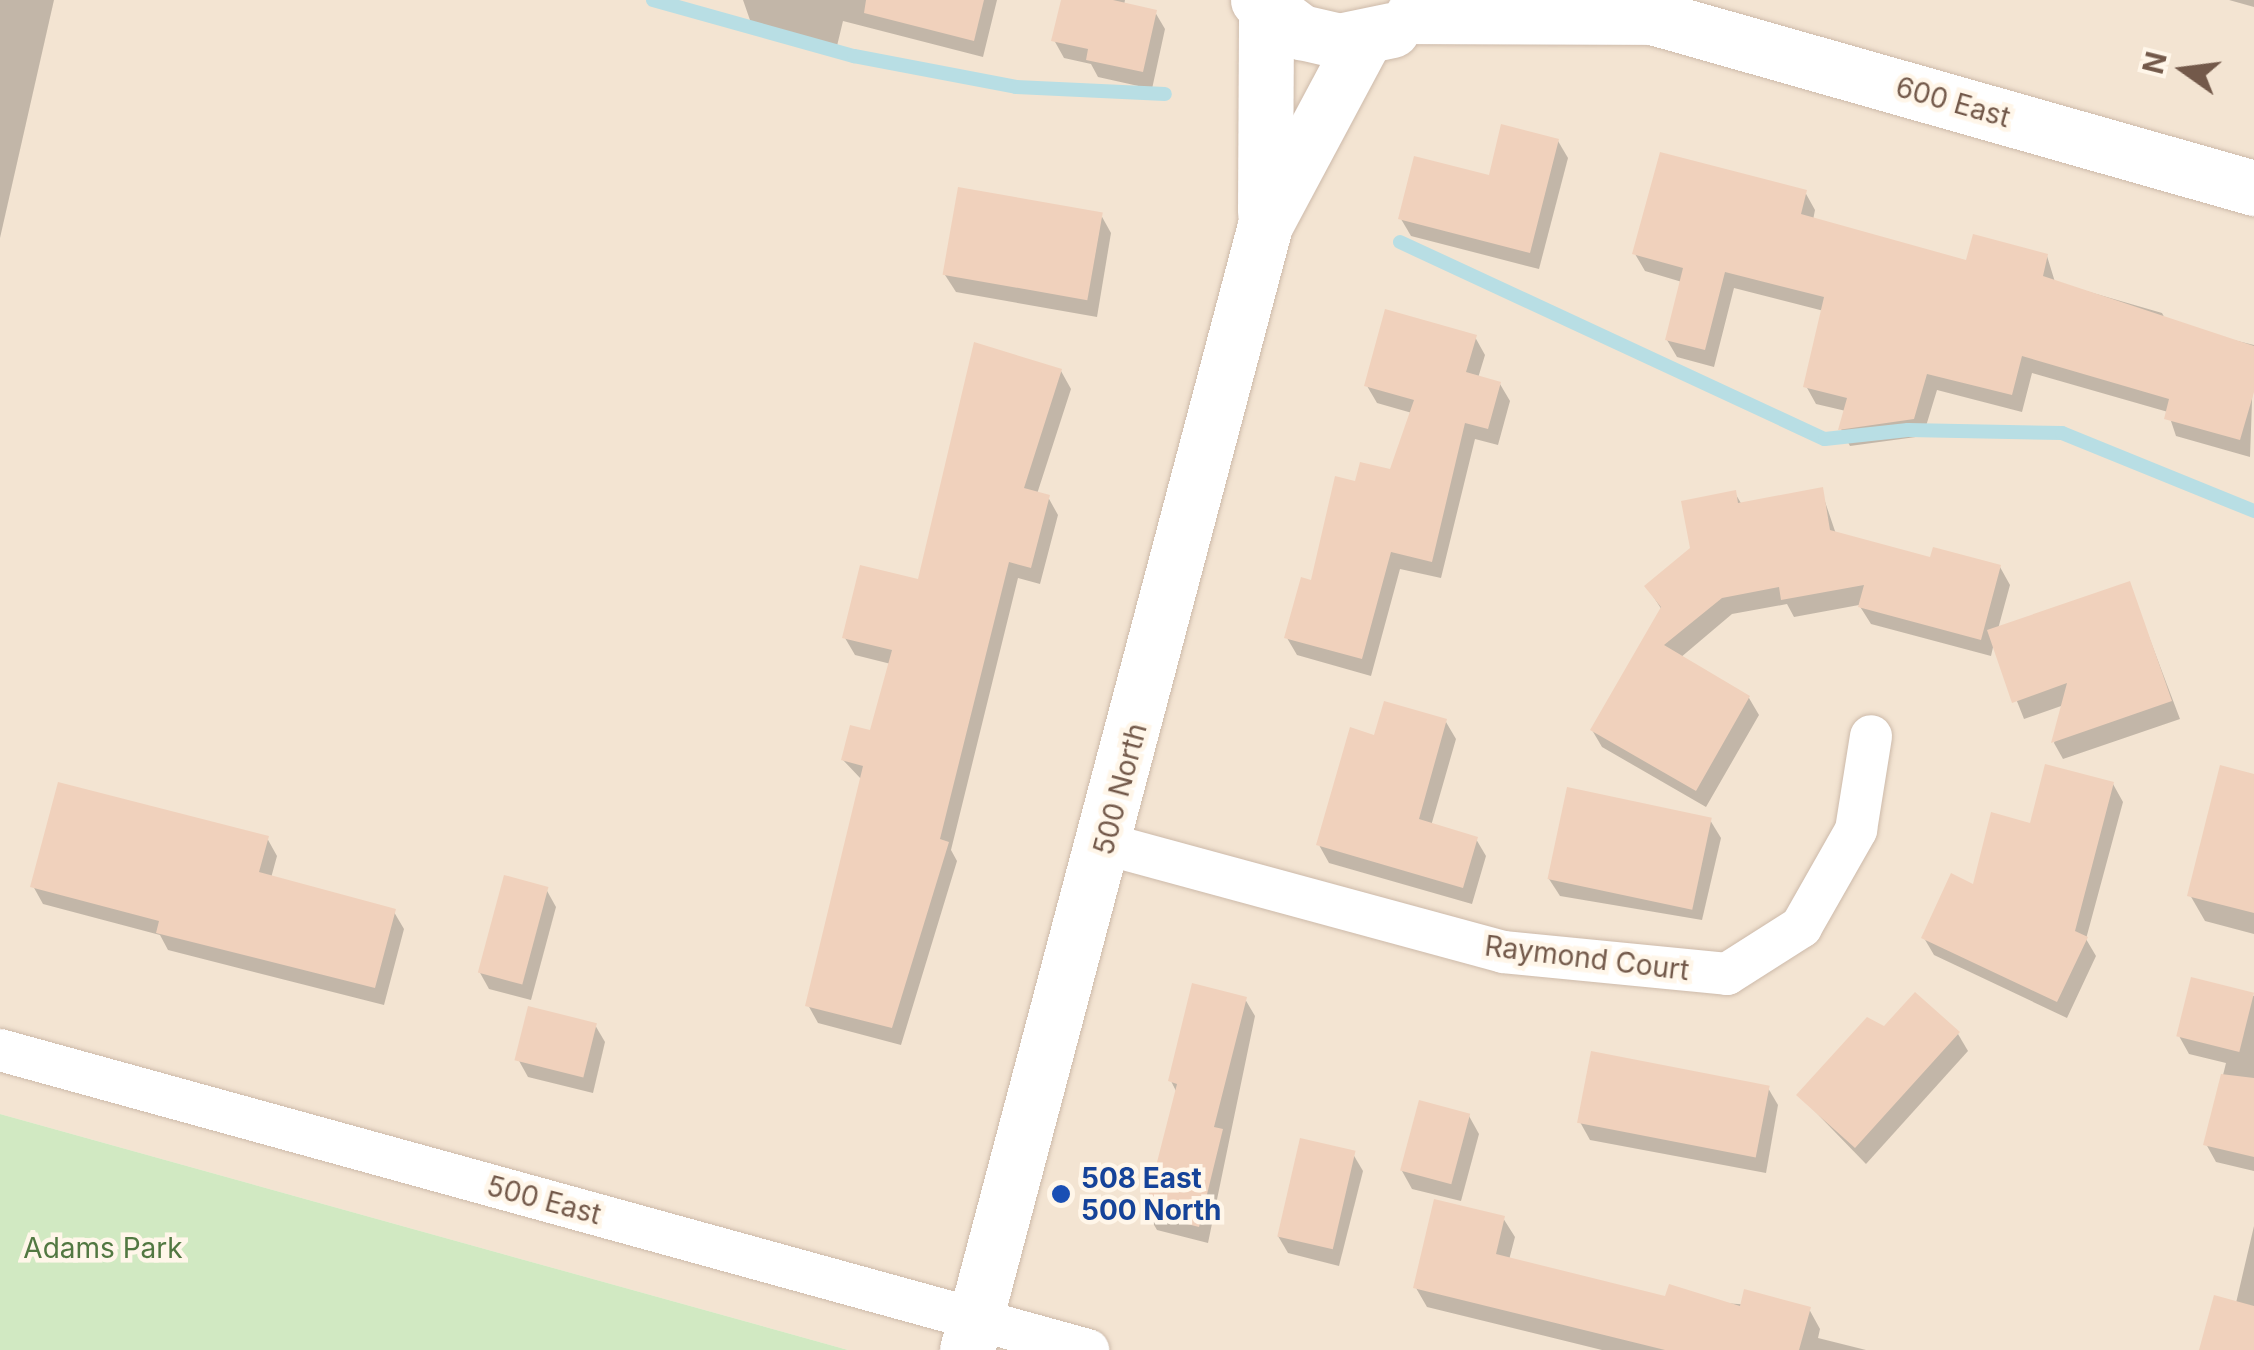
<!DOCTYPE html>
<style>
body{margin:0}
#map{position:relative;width:2254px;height:1350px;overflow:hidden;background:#fcf2e3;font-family:Inter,sans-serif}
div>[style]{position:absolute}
.residential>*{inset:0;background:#f3e4d2}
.green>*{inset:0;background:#d1e9c2}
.shadow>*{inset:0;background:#0003}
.stream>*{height:14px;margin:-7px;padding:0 7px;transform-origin:7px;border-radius:7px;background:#b8dee4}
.building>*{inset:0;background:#f0d1bc;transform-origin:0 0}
.roads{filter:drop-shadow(0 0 2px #cdbaaa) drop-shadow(0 0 2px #cdbaaa)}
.street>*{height:42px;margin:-21px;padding:0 21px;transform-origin:21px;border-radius:21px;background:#fff}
.secondary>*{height:55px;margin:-27.5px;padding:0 27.5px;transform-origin:27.5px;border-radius:27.5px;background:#fff}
.dots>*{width:28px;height:28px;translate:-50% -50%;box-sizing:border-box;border:5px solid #fff6e9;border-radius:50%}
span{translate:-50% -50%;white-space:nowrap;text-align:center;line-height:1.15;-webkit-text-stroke:9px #fff6e9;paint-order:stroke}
.street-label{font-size:28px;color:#73594a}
.transit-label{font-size:28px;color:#164399;font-weight:700}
.left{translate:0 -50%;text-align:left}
.park-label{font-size:28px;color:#527842}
.north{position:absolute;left:2134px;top:20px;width:100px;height:100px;-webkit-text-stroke:8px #fff6e9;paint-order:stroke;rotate:284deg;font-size:28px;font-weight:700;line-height:40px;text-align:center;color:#73594a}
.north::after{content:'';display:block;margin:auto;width:35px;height:45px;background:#73594a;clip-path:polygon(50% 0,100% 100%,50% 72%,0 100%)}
</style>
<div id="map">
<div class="residential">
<i style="clip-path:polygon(0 0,2254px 0,2254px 1350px,848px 1350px,0 1114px)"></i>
</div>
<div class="green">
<i style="clip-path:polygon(0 1114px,848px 1350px,0 1350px)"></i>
</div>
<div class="shadow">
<i style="clip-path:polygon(0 0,54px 0,0 238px)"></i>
<i style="clip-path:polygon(743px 0,997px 0,983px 57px,843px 21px,837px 46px,751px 23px)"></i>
<i style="clip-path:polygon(1063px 0,1125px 0,1124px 5px,1155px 12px,1165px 29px,1152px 89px,1098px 77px,1091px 64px,1064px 58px,1054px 40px)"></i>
<i style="clip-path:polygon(2229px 0,2254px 0,2254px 7px)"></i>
<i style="clip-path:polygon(1558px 141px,1568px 158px,1539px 269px,1411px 236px,1401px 219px)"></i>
<i style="clip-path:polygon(1805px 192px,1815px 210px,1813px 220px,1968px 263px,2047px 256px,2055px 282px,2162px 313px,2168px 324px,2254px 345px,2250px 457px,2176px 436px,2168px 412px,2032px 373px,2022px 412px,1937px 390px,1923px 436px,1850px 446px,1841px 429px,1846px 411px,1816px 404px,1806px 386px,1824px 311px,1734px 288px,1714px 367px,1677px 357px,1667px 340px,1682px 282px,1645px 271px,1635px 254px)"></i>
<i style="clip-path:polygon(1101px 215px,1111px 233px,1097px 317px,956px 292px,945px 275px)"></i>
<i style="clip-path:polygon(1475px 337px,1485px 355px,1478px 378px,1500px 384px,1510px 401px,1498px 445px,1475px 439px,1441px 578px,1400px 569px,1371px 676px,1297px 655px,1287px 638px,1357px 484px,1391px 472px,1412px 413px,1377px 403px,1367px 386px)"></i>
<i style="clip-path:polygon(1061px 371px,1071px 389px,1037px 494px,1048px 497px,1058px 515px,1040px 584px,1018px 578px,951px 850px,957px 861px,901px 1045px,818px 1023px,808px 1005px,862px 780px,843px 760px,872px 733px,891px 664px,855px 655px,845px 638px,920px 582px)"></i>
<i style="clip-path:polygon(1821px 490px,1836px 534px,1932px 560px,2000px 567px,2010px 585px,1998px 629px,2129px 584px,2180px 719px,2063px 759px,2054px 743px,2064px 705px,2024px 719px,1994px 643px,1991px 656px,1871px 624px,1859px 605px,1794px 617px,1787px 604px,1732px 614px,1680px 658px,1749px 698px,1759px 715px,1706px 807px,1602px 747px,1592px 730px,1662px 610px,1647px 587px,1692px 549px,1735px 493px,1742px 505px)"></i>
<i style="clip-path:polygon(1446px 722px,1456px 739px,1431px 826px,1476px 839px,1486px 856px,1472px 904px,1329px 863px,1319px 845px,1376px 738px)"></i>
<i style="clip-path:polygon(2254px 776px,2254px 934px,2205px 921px,2190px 895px)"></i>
<i style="clip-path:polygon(2113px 784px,2123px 802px,2086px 939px,2096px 956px,2067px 1018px,1934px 955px,1924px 938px,2032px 826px)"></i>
<i style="clip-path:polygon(1710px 820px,1721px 838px,1702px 920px,1560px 896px,1549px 879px)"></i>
<i style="clip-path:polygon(267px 838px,277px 856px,271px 878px,394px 912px,404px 929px,384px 1005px,168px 950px,160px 935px,43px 904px,33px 886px)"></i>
<i style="clip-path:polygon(546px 889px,556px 907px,531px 1000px,489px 989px,479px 971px)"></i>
<i style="clip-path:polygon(2193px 980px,2254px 996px,2254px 1171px,2216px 1162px,2206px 1144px,2226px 1063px,2189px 1054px,2179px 1036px)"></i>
<i style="clip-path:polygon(1245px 999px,1255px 1016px,1208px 1243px,1157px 1230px,1147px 1213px,1177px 1093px,1171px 1081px)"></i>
<i style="clip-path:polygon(595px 1025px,605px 1042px,593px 1093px,528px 1077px,518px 1059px)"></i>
<i style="clip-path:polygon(1885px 1029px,1958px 1034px,1968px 1051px,1866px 1164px,1799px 1095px)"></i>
<i style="clip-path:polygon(1768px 1088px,1778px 1105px,1766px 1173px,1590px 1140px,1580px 1122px)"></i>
<i style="clip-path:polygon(1469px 1116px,1479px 1134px,1461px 1201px,1412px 1189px,1402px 1171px)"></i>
<i style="clip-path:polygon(1353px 1154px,1363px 1171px,1339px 1266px,1288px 1253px,1278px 1236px)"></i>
<i style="clip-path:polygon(1503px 1218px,1515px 1237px,1509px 1260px,1667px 1299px,1809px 1309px,1820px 1329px,1818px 1338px,1866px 1350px,1602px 1350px,1427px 1307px,1416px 1288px)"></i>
<i style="clip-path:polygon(2254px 1226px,2254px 1350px,2202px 1350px,2236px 1303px)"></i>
</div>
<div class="stream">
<i style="left:653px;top:0;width:209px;rotate:15.6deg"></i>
<i style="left:854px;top:56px;width:165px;rotate:10.8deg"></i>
<i style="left:1016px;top:87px;width:149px;rotate:2.7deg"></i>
<i style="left:1400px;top:242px;width:468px;rotate:24.9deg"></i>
<i style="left:1825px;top:439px;width:83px;rotate:-6.2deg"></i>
<i style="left:1908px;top:430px;width:154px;rotate:1.1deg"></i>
<i style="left:2062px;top:433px;width:207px;rotate:22.1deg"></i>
</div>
<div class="building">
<i style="clip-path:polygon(866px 0,984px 0,974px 41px,864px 13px)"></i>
<i style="clip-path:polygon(1061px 0,1113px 0,1157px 10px,1143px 72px,1086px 60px,1088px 49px,1051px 41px)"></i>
<i style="clip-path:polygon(1501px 124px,1559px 139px,1530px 253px,1398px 219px,1414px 156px,1489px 175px)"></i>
<i style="clip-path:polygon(1660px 152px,1807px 190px,1801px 214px,1966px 260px,1973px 234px,2048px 254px,2043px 276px,2254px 346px,2254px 392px,2240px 440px,2164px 419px,2169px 399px,2022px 356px,2012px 395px,1927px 374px,1914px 419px,1838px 430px,1847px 398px,1803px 387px,1824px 297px,1725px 272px,1705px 350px,1665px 340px,1683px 268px,1632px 254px)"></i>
<i style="left:958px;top:187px;width:147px;height:89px;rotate:10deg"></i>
<i style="clip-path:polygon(1385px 309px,1477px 335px,1466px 372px,1501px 382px,1488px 429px,1465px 423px,1432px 562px,1391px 552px,1362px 659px,1284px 638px,1301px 577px,1311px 580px,1335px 476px,1355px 481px,1360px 462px,1390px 469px,1414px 400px,1364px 386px)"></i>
<i style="clip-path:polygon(974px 342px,1062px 369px,1024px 488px,1050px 495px,1031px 568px,1009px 562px,940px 839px,949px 842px,892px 1028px,805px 1006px,863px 766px,841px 760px,850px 725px,870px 730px,892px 650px,842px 638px,860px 565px,918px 579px)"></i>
<i style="clip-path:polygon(1823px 487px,1830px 530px,1930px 557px,1933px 547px,2001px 565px,1981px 640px,1858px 607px,1864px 585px,1781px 600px,1779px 587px,1722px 598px,1664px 645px,1750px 696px,1696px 791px,1590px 730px,1661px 607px,1644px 586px,1690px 548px,1681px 501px,1736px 490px,1738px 503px)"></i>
<i style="clip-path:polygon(2130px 581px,2172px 701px,2051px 743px,2067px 683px,2012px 703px,1987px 630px)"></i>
<i style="clip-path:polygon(1384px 701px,1447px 719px,1419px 819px,1478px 837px,1463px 888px,1316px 845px,1350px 727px,1374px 735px)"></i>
<i style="clip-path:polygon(2045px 764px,2114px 782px,2075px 931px,2088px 937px,2057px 1002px,1921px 938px,1951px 873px,1973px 884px,1991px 812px,2030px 823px)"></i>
<i style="clip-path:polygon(2220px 765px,2254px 774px,2254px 913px,2187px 896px)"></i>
<i style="clip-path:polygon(58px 782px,269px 836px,259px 872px,396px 909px,375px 988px,156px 933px,159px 921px,30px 887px)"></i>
<i style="left:1567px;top:787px;width:148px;height:94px;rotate:12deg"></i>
<i style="left:504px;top:875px;width:46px;height:101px;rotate:15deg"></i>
<i style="left:2191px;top:977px;width:65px;height:61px;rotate:14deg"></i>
<i style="clip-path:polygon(1192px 983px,1247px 997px,1214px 1127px,1223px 1129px,1199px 1227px,1144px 1213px,1177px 1084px,1168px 1081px)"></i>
<i style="clip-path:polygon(1915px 992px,1960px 1032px,1855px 1148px,1796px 1095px,1867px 1017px,1884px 1026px)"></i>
<i style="left:528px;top:1006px;width:71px;height:56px;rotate:14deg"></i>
<i style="left:1591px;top:1051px;width:182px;height:73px;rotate:11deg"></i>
<i style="clip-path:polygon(2221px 1074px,2254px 1078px,2254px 1157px,2203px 1145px)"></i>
<i style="left:1419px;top:1100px;width:53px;height:73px;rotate:15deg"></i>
<i style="left:1300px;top:1138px;width:57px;height:101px;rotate:13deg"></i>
<i style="clip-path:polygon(1434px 1199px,1505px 1216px,1496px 1254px,1665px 1296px,1669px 1284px,1740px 1306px,1744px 1289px,1811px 1307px,1799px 1350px,1665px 1350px,1413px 1288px)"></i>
<i style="clip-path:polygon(2214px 1295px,2254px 1306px,2254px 1350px,2199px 1350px)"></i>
</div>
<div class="roads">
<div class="street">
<i style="left:1106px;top:844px;width:411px;rotate:15.2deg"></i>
<i style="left:1503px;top:952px;width:225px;rotate:5.6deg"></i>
<i style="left:1727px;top:974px;width:88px;rotate:-32.4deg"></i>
<i style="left:1801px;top:927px;width:112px;rotate:-60.4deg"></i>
<i style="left:1856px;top:830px;width:95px;rotate:-80.9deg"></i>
<i style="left:0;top:1050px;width:1129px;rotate:15.42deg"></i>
</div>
<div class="secondary">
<i style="left:1258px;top:0;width:54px;rotate:36.7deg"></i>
<i style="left:1301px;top:32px;width:39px;rotate:13deg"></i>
<i style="left:1339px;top:41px;width:54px;rotate:-11.7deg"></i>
<i style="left:1621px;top:0;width:35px;rotate:29deg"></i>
<i style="left:1652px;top:17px;width:626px;rotate:15.86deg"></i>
<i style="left:1412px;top:16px;width:240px;rotate:0.2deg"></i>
<i style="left:1265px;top:212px;width:202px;rotate:-89.7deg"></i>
<i style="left:967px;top:1350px;width:1164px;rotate:-75.16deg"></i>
<i style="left:1265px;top:225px;width:212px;rotate:-61.9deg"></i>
</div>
</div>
<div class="dots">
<i style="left:1061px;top:1194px;background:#1a4fb4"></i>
</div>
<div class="street-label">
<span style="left:1953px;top:102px;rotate:16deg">600 East</span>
<span style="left:1120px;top:789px;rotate:-75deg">500 North</span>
<span style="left:1587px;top:958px;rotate:7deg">Raymond Court</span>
<span style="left:544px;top:1200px;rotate:15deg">500 East</span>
</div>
<div class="transit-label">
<span class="left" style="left:1081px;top:1194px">508 East<br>500 North</span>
</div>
<div class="park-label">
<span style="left:103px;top:1248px">Adams Park</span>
</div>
<div class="north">N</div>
</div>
